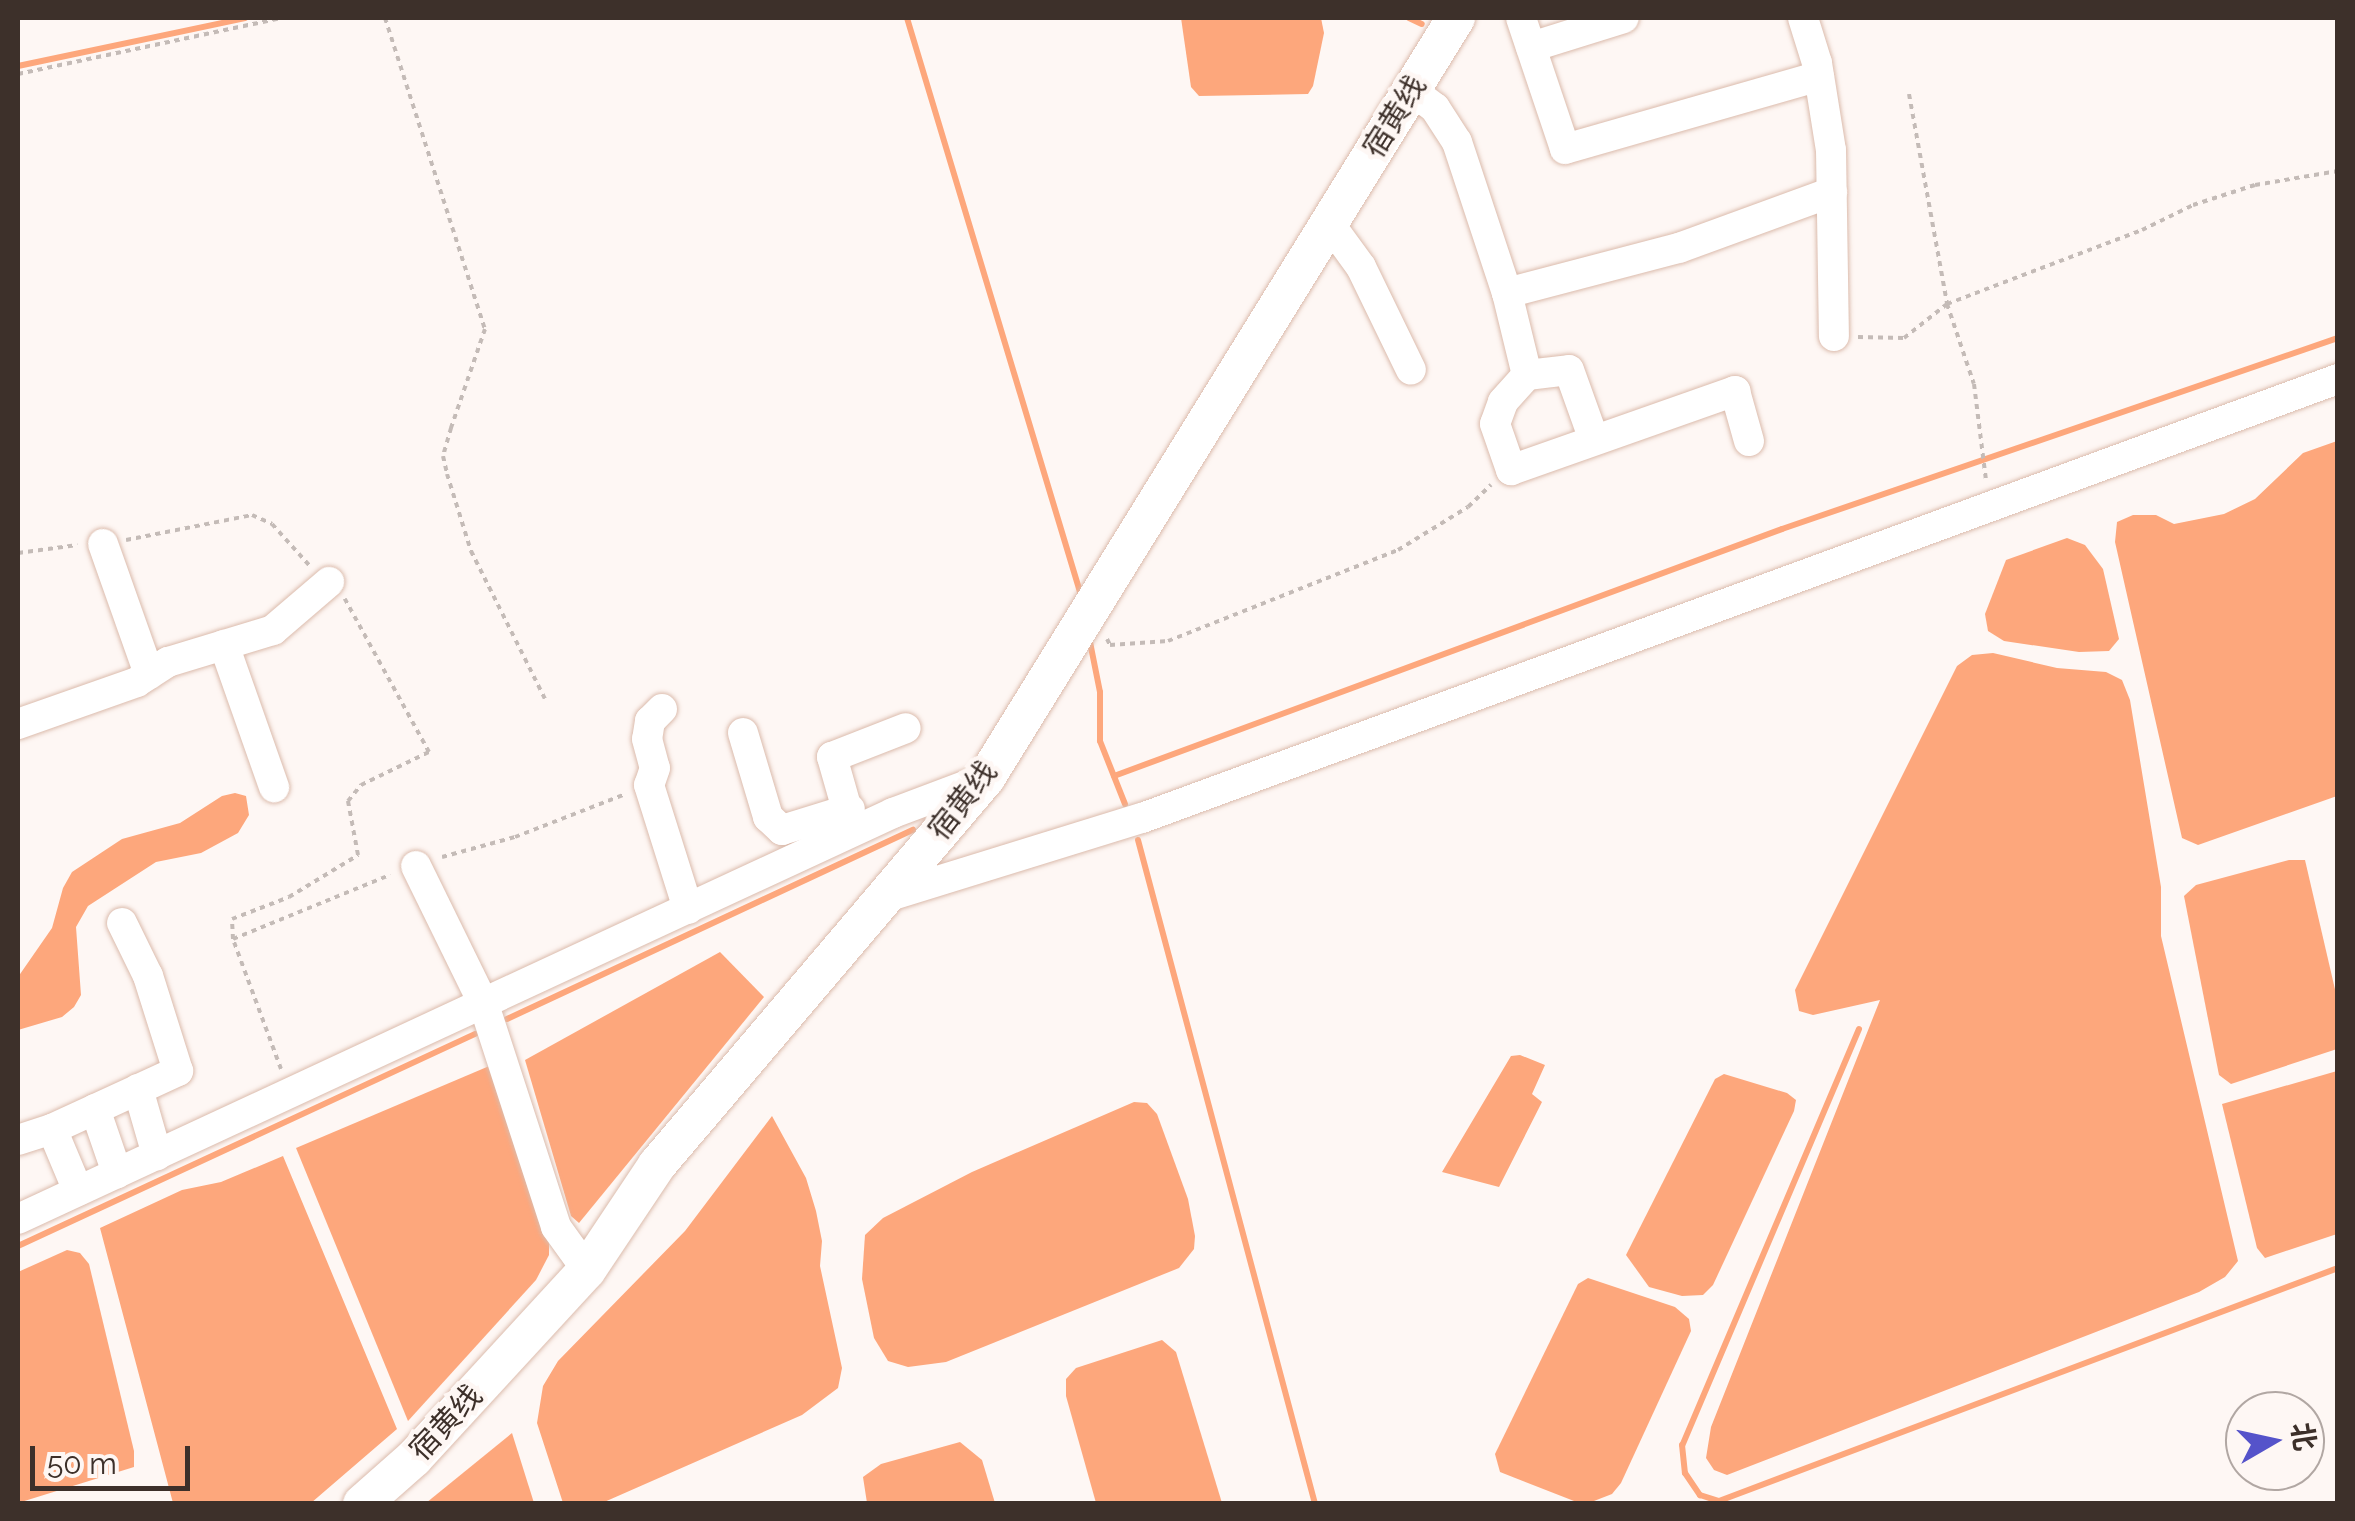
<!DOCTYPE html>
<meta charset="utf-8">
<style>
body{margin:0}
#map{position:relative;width:2355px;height:1521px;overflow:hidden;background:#fef7f4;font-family:Raleway,"Noto Sans SC",sans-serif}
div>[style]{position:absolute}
.water>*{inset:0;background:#fda77c}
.stream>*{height:6px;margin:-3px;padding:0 3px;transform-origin:3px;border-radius:3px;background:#fda77c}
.path>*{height:4px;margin-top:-2px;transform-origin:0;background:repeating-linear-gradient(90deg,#c4bbb7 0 5px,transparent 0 10px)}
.roads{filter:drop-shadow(0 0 2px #dbbbac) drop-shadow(0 0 2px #dbbbac)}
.minor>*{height:30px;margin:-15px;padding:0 15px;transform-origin:15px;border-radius:15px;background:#fff}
.major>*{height:38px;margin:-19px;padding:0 19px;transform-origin:19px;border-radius:19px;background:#fff}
span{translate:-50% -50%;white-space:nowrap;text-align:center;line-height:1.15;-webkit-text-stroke:9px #fef7f4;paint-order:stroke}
.street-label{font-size:30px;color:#3d302a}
.frame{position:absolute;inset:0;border:20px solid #3d302a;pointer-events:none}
.north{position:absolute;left:2225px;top:1391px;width:100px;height:100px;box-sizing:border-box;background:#fef7f4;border:2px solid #b1a7a3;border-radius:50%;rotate:81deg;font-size:28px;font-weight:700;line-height:40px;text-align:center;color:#3d302a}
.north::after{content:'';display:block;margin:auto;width:35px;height:45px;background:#5553ca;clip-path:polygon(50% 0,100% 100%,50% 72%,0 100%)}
.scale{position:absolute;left:30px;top:1446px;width:160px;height:45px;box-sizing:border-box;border:5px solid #3d302a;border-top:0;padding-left:12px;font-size:30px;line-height:35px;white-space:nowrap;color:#3d302a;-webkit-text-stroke:8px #fef7f4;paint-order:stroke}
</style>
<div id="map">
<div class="water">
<i style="clip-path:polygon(1181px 18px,1321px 18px,1324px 33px,1313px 86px,1308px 94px,1199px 96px,1191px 87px)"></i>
<i style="clip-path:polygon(2337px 441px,2337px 796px,2198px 845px,2182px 838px,2115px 542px,2117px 522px,2133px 515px,2156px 515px,2174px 524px,2224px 514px,2255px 499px,2303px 453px)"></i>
<i style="clip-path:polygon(2067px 538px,2085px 545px,2103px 569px,2119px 639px,2109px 651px,2079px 652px,2004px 641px,1988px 631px,1985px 614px,2006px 560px)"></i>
<i style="clip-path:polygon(1993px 653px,2057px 668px,2106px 672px,2122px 680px,2130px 700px,2161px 887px,2161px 936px,2238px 1261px,2225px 1277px,2199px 1292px,1727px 1475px,1714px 1470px,1706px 1458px,1711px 1427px,1880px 1000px,1813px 1015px,1799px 1011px,1795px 990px,1957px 666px,1972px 655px)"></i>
<i style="clip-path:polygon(235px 793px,246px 796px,249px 815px,238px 833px,201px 853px,156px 862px,88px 906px,76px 927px,81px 995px,74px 1007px,62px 1017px,18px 1030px,18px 977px,52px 928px,63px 888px,72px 872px,122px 839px,180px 823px,222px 796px)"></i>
<i style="clip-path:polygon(2289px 860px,2305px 860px,2337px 998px,2337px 1049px,2231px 1084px,2219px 1075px,2184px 896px,2196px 885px)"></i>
<i style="clip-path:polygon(720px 952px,764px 997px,579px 1223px,571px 1216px,525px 1060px)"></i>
<i style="clip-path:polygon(1520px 1055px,1545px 1065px,1532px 1094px,1542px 1102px,1499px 1187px,1442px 1172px,1511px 1056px)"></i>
<i style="clip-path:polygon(494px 1064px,549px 1239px,549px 1255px,536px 1280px,408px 1421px,296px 1148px)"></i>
<i style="clip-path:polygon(2337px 1071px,2337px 1234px,2265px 1258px,2257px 1248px,2222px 1104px)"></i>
<i style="clip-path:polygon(1724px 1074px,1787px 1093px,1796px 1100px,1794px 1111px,1713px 1285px,1703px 1295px,1682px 1296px,1649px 1287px,1626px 1255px,1715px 1079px)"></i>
<i style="clip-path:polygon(1134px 1102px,1147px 1103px,1157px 1114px,1188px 1199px,1195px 1236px,1194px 1249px,1179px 1268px,946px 1362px,908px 1367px,888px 1361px,874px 1338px,862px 1279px,865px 1235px,883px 1218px,972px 1172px)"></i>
<i style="clip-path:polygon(772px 1116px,806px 1178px,816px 1211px,822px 1241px,820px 1266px,842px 1368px,838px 1388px,802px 1415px,602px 1503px,563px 1503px,537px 1423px,543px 1386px,558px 1361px,685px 1231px)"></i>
<i style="clip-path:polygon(283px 1156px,397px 1429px,311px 1503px,173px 1503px,100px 1228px,182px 1190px,221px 1182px)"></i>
<i style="clip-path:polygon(67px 1250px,80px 1253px,89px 1264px,134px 1451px,134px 1467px,18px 1503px,18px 1272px)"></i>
<i style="clip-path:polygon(1588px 1278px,1675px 1307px,1689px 1319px,1691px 1331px,1621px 1483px,1612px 1494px,1594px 1501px,1574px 1501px,1500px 1472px,1495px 1454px,1578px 1284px)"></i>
<i style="clip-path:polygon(1162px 1340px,1176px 1352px,1222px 1503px,1096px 1503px,1066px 1396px,1066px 1379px,1076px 1368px)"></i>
<i style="clip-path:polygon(512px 1433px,534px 1503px,426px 1503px)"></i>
<i style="clip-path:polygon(960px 1442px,982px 1460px,995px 1503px,867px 1503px,863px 1477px,881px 1464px)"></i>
</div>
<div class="stream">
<i style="left:907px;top:18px;width:600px;rotate:73.23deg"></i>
<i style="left:1409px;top:18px;width:14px;rotate:25deg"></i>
<i style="left:18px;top:66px;width:232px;rotate:-11.9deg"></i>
<i style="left:1090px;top:642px;width:51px;rotate:78.7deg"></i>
<i style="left:1100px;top:692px;width:49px;rotate:90deg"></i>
<i style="left:1100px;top:741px;width:68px;rotate:68.4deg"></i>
<i style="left:1114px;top:776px;width:712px;rotate:-20.29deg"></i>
<i style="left:1782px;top:529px;width:588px;rotate:-18.96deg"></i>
<i style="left:1138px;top:840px;width:687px;rotate:75.07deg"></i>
<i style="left:507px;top:1019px;width:448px;rotate:-25deg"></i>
<i style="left:1859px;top:1029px;width:452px;rotate:113deg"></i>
<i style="left:1682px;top:1445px;width:28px;rotate:84deg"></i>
<i style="left:1685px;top:1473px;width:27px;rotate:56deg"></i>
<i style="left:1700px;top:1495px;width:20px;rotate:18deg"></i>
<i style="left:1719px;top:1501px;width:661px;rotate:-20.63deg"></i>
<i style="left:18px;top:1246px;width:504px;rotate:-24.89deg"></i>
</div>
<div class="path">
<i style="left:385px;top:18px;width:327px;rotate:72.2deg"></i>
<i style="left:485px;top:329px;width:105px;rotate:109deg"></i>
<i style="left:451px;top:428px;width:29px;rotate:106deg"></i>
<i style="left:443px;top:456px;width:18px;rotate:77deg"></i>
<i style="left:447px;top:474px;width:81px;rotate:72.7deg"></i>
<i style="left:471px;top:551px;width:165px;rotate:63.4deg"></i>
<i style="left:18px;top:74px;width:270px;rotate:-12deg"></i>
<i style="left:1909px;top:94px;width:213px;rotate:79.7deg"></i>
<i style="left:1947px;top:304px;width:84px;rotate:71.4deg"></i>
<i style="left:1974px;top:384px;width:97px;rotate:82.9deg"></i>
<i style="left:1858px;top:337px;width:46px;rotate:1.2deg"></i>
<i style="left:1904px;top:338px;width:55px;rotate:-38.3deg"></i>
<i style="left:1947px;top:304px;width:209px;rotate:-20.8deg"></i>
<i style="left:2142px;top:230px;width:57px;rotate:-26.1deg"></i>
<i style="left:2193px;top:205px;width:65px;rotate:-17.9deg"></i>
<i style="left:2255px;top:185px;width:84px;rotate:-9.6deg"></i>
<i style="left:126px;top:540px;width:128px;rotate:-11.2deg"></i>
<i style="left:252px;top:515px;width:22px;rotate:24deg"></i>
<i style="left:272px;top:524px;width:55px;rotate:47.9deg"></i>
<i style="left:18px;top:553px;width:60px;rotate:-7.7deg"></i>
<i style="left:1107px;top:639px;width:7px;rotate:63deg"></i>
<i style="left:1110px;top:645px;width:58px;rotate:-3.9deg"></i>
<i style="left:1168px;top:641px;width:247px;rotate:-21.6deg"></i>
<i style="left:1398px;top:550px;width:82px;rotate:-31.6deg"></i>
<i style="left:1468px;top:507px;width:32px;rotate:-44deg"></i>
<i style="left:442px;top:857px;width:76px;rotate:-15.3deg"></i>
<i style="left:515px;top:837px;width:119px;rotate:-21.2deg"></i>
<i style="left:233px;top:939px;width:170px;rotate:-22.2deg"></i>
<i style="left:281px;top:1069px;width:139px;rotate:-110.3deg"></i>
<i style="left:233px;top:939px;width:20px;rotate:-93deg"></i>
<i style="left:232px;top:919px;width:61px;rotate:-21.1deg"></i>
<i style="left:289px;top:897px;width:81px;rotate:-31.3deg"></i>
<i style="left:358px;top:855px;width:55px;rotate:-100.5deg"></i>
<i style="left:348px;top:801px;width:21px;rotate:-51deg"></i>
<i style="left:361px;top:785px;width:76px;rotate:-25.9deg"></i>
<i style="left:429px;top:752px;width:175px;rotate:-118.8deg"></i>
</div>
<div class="roads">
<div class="minor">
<i style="left:1521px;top:18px;width:138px;rotate:71.4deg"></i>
<i style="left:1565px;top:149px;width:264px;rotate:-16deg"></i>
<i style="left:1803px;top:18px;width:47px;rotate:72.7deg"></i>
<i style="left:1817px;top:63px;width:88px;rotate:80.9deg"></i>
<i style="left:1831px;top:150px;width:186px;rotate:89.1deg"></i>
<i style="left:1531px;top:47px;width:97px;rotate:-17.3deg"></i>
<i style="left:1411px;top:90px;width:30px;rotate:37deg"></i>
<i style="left:1435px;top:108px;width:40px;rotate:57.1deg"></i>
<i style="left:1457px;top:142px;width:159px;rotate:71.7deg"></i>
<i style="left:1507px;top:293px;width:84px;rotate:76.3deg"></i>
<i style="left:1527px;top:375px;width:36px;rotate:132deg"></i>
<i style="left:1503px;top:402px;width:23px;rotate:110deg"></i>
<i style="left:1495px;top:424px;width:49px;rotate:70.8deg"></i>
<i style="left:1511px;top:470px;width:238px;rotate:-19.4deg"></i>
<i style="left:1735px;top:391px;width:52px;rotate:74.4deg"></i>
<i style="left:1329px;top:223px;width:54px;rotate:54deg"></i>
<i style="left:1361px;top:267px;width:114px;rotate:64.1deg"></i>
<i style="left:1507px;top:293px;width:178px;rotate:-14.7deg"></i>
<i style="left:1679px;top:248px;width:163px;rotate:-20.1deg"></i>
<i style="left:1527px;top:375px;width:42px;rotate:-6.8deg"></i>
<i style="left:1569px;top:370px;width:74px;rotate:70.3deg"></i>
<i style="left:103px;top:544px;width:138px;rotate:70.5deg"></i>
<i style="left:224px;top:645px;width:151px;rotate:70.6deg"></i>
<i style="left:662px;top:709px;width:17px;rotate:135deg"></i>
<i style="left:650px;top:721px;width:18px;rotate:99deg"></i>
<i style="left:647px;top:739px;width:30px;rotate:75deg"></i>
<i style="left:655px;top:768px;width:18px;rotate:109deg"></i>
<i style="left:649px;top:785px;width:130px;rotate:72.5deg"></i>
<i style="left:18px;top:724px;width:126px;rotate:-19.4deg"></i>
<i style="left:137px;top:682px;width:37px;rotate:-33deg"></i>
<i style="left:168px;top:662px;width:110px;rotate:-16.9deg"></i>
<i style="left:273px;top:630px;width:74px;rotate:-40.6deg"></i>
<i style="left:743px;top:733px;width:88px;rotate:73.4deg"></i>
<i style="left:768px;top:817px;width:19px;rotate:43deg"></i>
<i style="left:782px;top:830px;width:71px;rotate:-17.2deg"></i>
<i style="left:852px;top:827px;width:73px;rotate:-105.9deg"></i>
<i style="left:832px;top:757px;width:79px;rotate:-21.4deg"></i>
<i style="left:416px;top:866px;width:155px;rotate:63.9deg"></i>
<i style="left:484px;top:1005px;width:233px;rotate:72deg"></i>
<i style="left:556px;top:1227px;width:53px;rotate:54.2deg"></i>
<i style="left:883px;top:898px;width:271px;rotate:-17.2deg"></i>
<i style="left:1142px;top:818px;width:1274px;rotate:-20.16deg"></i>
<i style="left:138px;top:1089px;width:69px;rotate:73.9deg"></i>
<i style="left:95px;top:1109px;width:68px;rotate:71deg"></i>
<i style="left:52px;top:1129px;width:67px;rotate:67.2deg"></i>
<i style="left:18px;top:1140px;width:36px;rotate:-18deg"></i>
<i style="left:52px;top:1129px;width:139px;rotate:-24.7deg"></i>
<i style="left:178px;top:1071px;width:100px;rotate:-107.5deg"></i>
<i style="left:148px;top:976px;width:59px;rotate:-116.1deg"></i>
<i style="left:18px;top:1219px;width:965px;rotate:-24.89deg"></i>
<i style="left:893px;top:813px;width:99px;rotate:-20.6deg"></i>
</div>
<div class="major">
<i style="left:362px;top:1504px;width:69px;rotate:-41.5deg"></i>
<i style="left:414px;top:1458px;width:255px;rotate:-47.4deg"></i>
<i style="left:587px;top:1270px;width:126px;rotate:-56.3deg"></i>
<i style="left:657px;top:1165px;width:508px;rotate:-49.63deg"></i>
<i style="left:986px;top:778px;width:894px;rotate:-58.27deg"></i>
</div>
</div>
<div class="street-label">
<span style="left:1395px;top:117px;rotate:-58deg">宿黄线</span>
<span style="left:963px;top:801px;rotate:-52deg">宿黄线</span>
<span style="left:446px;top:1423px;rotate:-47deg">宿黄线</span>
</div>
<div class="frame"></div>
<div class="north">北</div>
<div class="scale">50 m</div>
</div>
